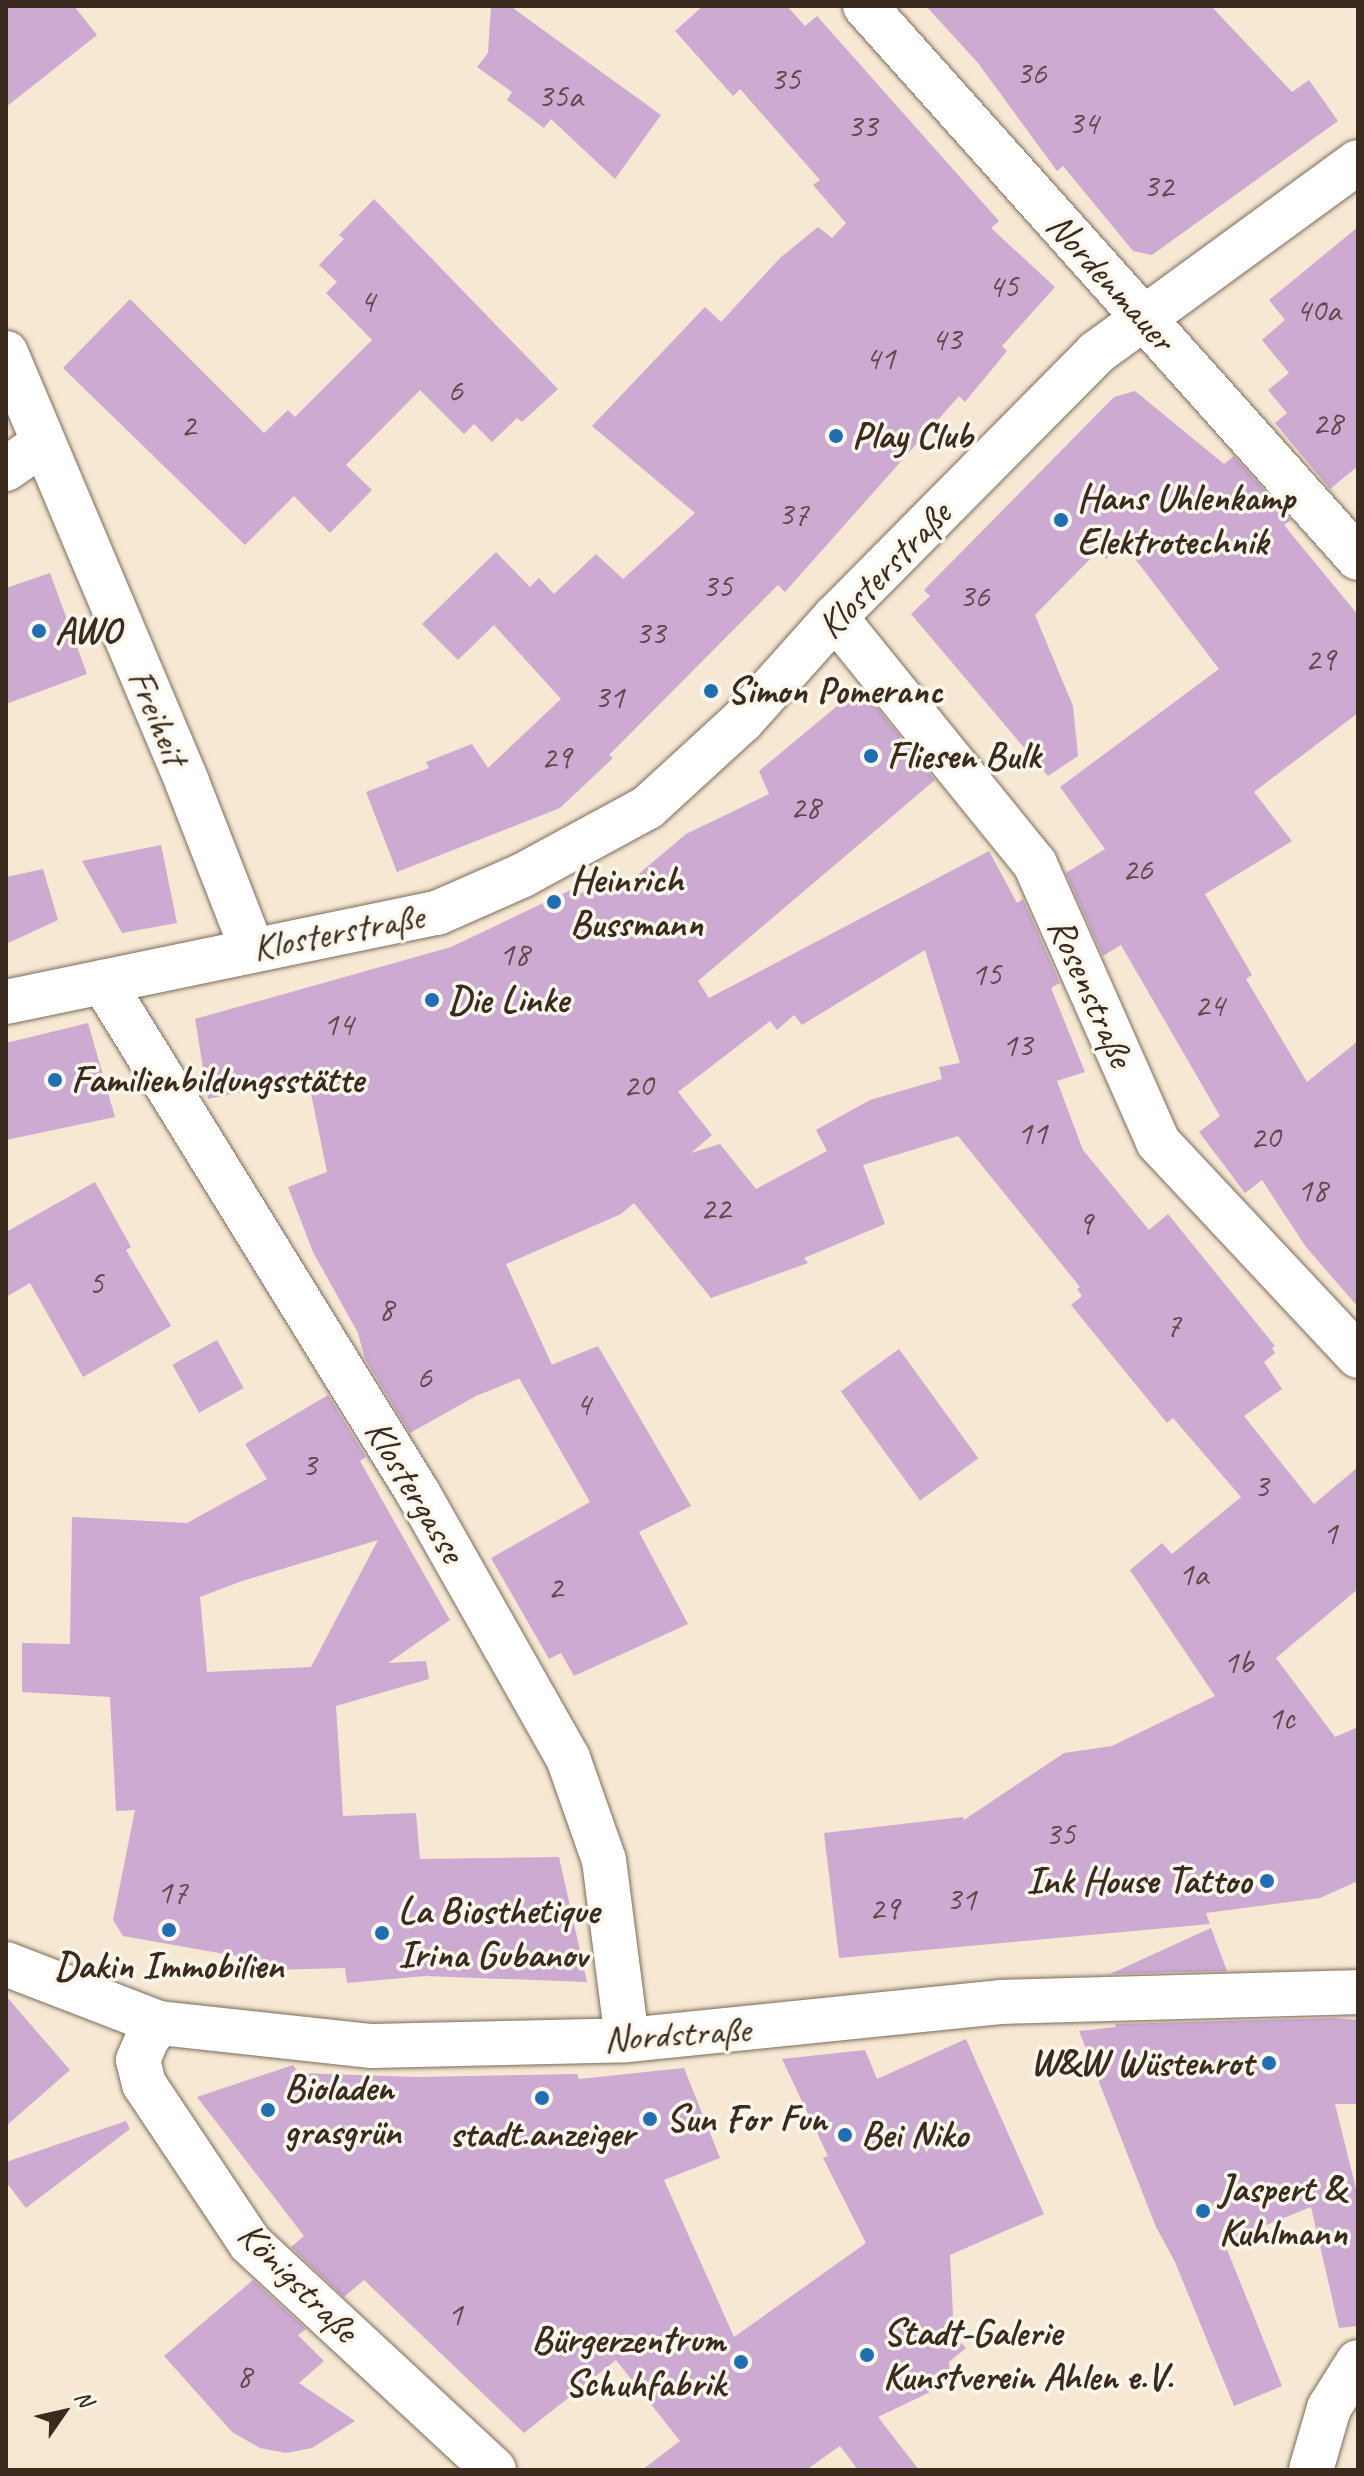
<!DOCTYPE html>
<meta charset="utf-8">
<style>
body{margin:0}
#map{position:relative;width:1364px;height:2476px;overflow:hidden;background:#f6e8d2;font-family:Caveat,sans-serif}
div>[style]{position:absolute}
.building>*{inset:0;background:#ccaad2;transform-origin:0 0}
.roads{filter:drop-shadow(0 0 2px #7c6c5d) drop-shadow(0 0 2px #7c6c5d)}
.minor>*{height:44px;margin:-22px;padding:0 22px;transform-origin:22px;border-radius:22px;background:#fff}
.dots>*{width:22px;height:22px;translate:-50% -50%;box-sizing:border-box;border:4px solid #fbf7ec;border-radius:50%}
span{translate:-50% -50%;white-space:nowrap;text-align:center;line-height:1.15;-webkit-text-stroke:7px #fbf7ec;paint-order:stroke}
.number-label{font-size:34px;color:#5f4a4b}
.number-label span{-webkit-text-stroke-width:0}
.street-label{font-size:38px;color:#3b2a1e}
.poi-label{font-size:38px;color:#3b2a1e;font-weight:700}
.left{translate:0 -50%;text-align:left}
.right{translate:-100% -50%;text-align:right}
.frame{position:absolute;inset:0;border:8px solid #3b2a1e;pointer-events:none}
.north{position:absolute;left:24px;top:2372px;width:80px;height:80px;-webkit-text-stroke:6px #fbf7ec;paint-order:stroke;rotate:56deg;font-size:22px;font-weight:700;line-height:32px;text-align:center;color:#3b2a1e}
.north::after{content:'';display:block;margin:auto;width:28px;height:36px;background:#3b2a1e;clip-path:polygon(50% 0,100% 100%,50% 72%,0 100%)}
</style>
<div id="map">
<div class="building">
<i style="clip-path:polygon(6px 6px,74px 6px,97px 35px,6px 107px)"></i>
<i style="clip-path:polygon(491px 6px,510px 6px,661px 115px,615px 179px,551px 119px,544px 128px,507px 100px,512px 92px,477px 67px,488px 53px)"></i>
<i style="clip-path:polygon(703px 6px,787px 6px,805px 26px,817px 16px,999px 221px,991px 228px,1055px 287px,1002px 346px,1007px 351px,965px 402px,959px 396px,785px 592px,778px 585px,609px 755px,613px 758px,560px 808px,397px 872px,366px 792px,429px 768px,426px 762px,472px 744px,488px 768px,561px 699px,494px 625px,458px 660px,422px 624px,496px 552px,530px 587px,539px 578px,554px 594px,596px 554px,623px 579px,695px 513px,592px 426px,705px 307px,721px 322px,780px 258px,818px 227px,832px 238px,846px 223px,813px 185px,820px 180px,740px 89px,733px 96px,675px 31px)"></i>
<i style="clip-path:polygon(926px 6px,1211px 6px,1292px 92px,1309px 80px,1338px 121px,1152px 255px,1133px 251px,1063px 166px,1057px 171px,978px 63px)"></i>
<i style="clip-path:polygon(374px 199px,558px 389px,522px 422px,517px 418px,492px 442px,474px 424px,464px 434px,420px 390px,346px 465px,372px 490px,330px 533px,294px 496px,245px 545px,63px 368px,130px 299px,264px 433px,288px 410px,295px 417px,372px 340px,326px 293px,337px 282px,319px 265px,344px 239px,339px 235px)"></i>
<i style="clip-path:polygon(1358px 227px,1358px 466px,1330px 489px,1275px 423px,1287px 413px,1268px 390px,1289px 373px,1262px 340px,1285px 320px,1269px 300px)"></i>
<i style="clip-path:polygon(1135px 391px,1224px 464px,1234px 456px,1291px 520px,1284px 525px,1358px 615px,1358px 713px,1254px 792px,1292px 841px,1205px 894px,1252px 975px,1246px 979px,1307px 1082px,1358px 1041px,1358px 1307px,1306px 1247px,1262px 1180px,1245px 1193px,1199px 1132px,1220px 1116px,1121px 945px,1103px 956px,1066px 873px,1105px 849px,1060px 787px,1219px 669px,1123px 543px,1106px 559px,1098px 551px,1035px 615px,1073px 706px,1078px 756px,1048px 776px,911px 614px,930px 596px,924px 590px,1114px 397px)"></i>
<i style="clip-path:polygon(50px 573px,87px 674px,6px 704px,6px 588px)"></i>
<i style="clip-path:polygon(evenodd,860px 687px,935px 780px,698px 981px,709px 998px,989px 851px,1017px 903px,1023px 899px,1060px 983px,1051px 988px,1085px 1072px,1057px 1081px,1083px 1150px,1149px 1230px,1168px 1214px,1275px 1346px,1272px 1348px,1275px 1353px,1264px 1362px,1282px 1389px,1244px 1416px,1314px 1504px,1358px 1467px,1358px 1589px,1276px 1658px,1335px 1737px,1358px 1727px,1358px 1881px,1320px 1898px,1206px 1913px,1210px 1924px,839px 1958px,824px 1833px,963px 1817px,964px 1820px,1064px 1753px,1112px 1746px,1215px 1696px,1130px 1570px,1162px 1543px,1172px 1554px,1241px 1497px,1173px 1418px,1167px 1423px,1071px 1305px,1082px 1296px,1077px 1289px,1080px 1287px,958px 1136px,863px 1165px,885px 1224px,804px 1258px,808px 1263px,711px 1298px,634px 1203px,621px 1214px,506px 1264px,552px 1365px,476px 1396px,410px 1433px,365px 1359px,358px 1333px,313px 1252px,288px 1187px,327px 1172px,309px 1084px,289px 1088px,287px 1083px,208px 1099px,195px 1019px,451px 947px,577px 887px,581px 893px,610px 877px,621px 889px,686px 834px,769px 794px,759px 771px,860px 687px,925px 950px,960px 1063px,939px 1067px,942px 1079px,870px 1100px,816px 1130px,827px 1151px,756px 1189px,720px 1144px,691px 1153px,712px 1135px,678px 1092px,770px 1021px,777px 1030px,794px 1015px,802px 1025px,925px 950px)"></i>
<i style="clip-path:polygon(161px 845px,177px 923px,122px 933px,82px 861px)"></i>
<i style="clip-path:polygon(43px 869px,58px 920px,6px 944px,6px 877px)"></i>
<i style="clip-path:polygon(88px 1023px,115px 1117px,6px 1140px,6px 1043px)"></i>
<i style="clip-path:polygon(95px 1182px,131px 1247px,126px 1250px,171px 1326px,83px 1377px,30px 1283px,6px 1297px,6px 1232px)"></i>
<i style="left:217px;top:1340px;width:55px;height:51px;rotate:61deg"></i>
<i style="clip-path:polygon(598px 1346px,691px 1506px,639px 1532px,688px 1624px,574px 1676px,561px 1653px,549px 1659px,491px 1558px,590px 1502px,519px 1378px)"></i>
<i style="left:899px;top:1349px;width:135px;height:72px;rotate:54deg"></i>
<i style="clip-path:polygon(evenodd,328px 1395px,366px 1457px,360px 1461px,450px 1620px,388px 1663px,426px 1661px,429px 1679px,336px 1706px,343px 1816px,416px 1813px,420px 1859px,559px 1857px,587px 1982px,425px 1976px,347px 1983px,345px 1968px,237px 1971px,236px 1956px,123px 1936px,113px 1920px,135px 1810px,116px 1811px,110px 1697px,22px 1692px,22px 1643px,70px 1644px,72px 1517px,187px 1523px,267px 1479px,245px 1444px,328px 1395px,378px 1540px,311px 1667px,207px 1672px,200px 1597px,242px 1581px,378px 1540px)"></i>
<i style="clip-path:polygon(1211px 1928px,1227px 1971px,1110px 1974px)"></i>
<i style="clip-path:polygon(6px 1996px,70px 2070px,6px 2126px)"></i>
<i style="clip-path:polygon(1335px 2018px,1358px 2020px,1358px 2104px,1335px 2104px,1358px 2197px,1358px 2326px,1339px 2328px,1311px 2207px,1224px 2242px,1282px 2386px,1234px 2406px,1175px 2262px,1156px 2227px,1079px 2031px,1116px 2027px,1115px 2024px)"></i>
<i style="clip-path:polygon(966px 2039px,1044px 2214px,950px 2255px,954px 2335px,966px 2348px,949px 2362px,951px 2382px,878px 2417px,919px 2470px,858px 2470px,840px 2446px,806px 2470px,642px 2470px,680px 2441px,616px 2360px,524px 2433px,364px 2280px,344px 2297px,291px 2247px,304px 2236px,197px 2097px,293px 2065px,299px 2073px,416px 2077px,577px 2074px,579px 2079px,684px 2068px,720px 2158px,664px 2180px,734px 2337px,866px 2243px,823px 2158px,828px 2156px,782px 2059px,865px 2050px,877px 2079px)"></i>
<i style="clip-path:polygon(126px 2121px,130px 2129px,26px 2208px,6px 2182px,6px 2162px)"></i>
<i style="clip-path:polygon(253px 2280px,306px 2329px,298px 2335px,324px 2361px,299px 2383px,355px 2421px,312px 2448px,286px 2453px,260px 2448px,232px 2432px,164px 2356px)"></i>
</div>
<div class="roads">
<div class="minor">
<i style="left:865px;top:6px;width:740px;rotate:48.23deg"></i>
<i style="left:6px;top:353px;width:466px;rotate:67.1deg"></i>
<i style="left:187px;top:782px;width:179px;rotate:68.7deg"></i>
<i style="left:6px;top:469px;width:44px;rotate:-34.8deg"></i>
<i style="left:835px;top:617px;width:318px;rotate:51deg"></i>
<i style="left:1035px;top:864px;width:304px;rotate:66.1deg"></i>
<i style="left:1158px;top:1142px;width:293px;rotate:46.9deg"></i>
<i style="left:103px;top:982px;width:600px;rotate:58.35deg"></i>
<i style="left:418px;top:1493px;width:305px;rotate:60.5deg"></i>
<i style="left:568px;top:1758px;width:108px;rotate:70.6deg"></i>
<i style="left:604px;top:1860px;width:181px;rotate:82.7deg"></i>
<i style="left:6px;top:1002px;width:440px;rotate:-11.7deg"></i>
<i style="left:437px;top:913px;width:94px;rotate:-23.8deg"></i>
<i style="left:523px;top:875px;width:142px;rotate:-28.5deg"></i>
<i style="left:648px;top:807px;width:127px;rotate:-42.5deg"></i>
<i style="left:742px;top:721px;width:140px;rotate:-48.2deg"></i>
<i style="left:835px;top:617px;width:371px;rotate:-45.3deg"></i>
<i style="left:1096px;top:353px;width:324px;rotate:-36.1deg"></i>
<i style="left:6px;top:1964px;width:164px;rotate:21.1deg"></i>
<i style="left:159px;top:2023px;width:214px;rotate:6.2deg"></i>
<i style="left:372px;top:2046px;width:255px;rotate:-1.3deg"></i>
<i style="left:627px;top:2040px;width:377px;rotate:-5.8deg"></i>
<i style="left:1002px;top:2002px;width:356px;rotate:-1.6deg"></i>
<i style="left:159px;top:2023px;width:20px;rotate:127deg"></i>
<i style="left:147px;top:2039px;width:23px;rotate:113deg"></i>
<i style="left:138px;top:2060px;width:25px;rotate:76deg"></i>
<i style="left:144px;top:2084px;width:191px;rotate:56.3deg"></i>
<i style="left:250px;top:2243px;width:333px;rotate:42.9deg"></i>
<i style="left:1311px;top:2470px;width:65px;rotate:-73.8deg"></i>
<i style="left:1329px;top:2408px;width:54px;rotate:-57.8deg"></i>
</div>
</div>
<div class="dots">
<i style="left:836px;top:436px;background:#1f6fb2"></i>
<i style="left:1061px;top:520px;background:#1f6fb2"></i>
<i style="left:39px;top:631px;background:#1f6fb2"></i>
<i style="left:711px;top:691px;background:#1f6fb2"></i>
<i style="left:871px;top:756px;background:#1f6fb2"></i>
<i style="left:554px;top:902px;background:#1f6fb2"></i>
<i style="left:432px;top:1000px;background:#1f6fb2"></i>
<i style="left:55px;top:1080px;background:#1f6fb2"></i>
<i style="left:1267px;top:1881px;background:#1f6fb2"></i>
<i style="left:169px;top:1930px;background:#1f6fb2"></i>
<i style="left:382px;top:1933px;background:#1f6fb2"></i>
<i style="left:1269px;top:2063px;background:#1f6fb2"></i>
<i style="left:542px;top:2098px;background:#1f6fb2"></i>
<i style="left:268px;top:2110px;background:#1f6fb2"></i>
<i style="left:650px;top:2119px;background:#1f6fb2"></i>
<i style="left:845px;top:2135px;background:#1f6fb2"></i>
<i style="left:1203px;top:2211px;background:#1f6fb2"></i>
<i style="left:867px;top:2355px;background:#1f6fb2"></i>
<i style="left:741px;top:2362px;background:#1f6fb2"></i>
</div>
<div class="number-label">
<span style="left:1031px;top:73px">36</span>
<span style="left:785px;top:79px">35</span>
<span style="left:560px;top:96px">35a</span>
<span style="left:1083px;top:123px">34</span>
<span style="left:862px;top:126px">33</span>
<span style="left:1158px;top:186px">32</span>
<span style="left:1003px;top:286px">45</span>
<span style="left:367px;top:301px">4</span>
<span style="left:1318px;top:310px">40a</span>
<span style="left:946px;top:339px">43</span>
<span style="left:880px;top:358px">41</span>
<span style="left:455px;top:390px">6</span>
<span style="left:1327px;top:423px">28</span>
<span style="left:188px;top:425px">2</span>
<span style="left:793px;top:514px">37</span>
<span style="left:717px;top:586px">35</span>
<span style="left:974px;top:596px">36</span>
<span style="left:650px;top:633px">33</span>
<span style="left:1320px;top:659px">29</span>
<span style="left:609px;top:697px">31</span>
<span style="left:556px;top:757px">29</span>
<span style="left:805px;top:807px">28</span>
<span style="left:1137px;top:869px">26</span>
<span style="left:514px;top:954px">18</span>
<span style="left:986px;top:974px">15</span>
<span style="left:1209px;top:1005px">24</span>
<span style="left:338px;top:1024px">14</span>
<span style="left:1017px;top:1045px">13</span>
<span style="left:638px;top:1085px">20</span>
<span style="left:1032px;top:1133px">11</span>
<span style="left:1265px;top:1137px">20</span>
<span style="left:1312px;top:1190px">18</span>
<span style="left:715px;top:1208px">22</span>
<span style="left:1085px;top:1223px">9</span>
<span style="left:96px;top:1283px">5</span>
<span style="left:386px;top:1309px">8</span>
<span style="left:1173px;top:1325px">7</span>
<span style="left:424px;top:1377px">6</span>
<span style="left:583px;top:1404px">4</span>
<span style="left:309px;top:1465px">3</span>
<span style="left:1261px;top:1486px">3</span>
<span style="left:1330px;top:1533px">1</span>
<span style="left:1193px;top:1574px">1a</span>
<span style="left:555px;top:1587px">2</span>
<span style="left:1238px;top:1662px">1b</span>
<span style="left:1281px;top:1718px">1c</span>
<span style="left:1060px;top:1834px">35</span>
<span style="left:172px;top:1892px">17</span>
<span style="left:961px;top:1899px">31</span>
<span style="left:884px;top:1908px">29</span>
<span style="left:455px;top:2314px">1</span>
<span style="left:244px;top:2376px">8</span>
</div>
<div class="street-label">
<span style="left:1111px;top:282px;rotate:48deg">Nordenmauer</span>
<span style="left:884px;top:570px;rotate:-46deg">Klosterstraße</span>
<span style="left:158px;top:717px;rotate:67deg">Freiheit</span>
<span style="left:338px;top:932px;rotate:-11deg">Klosterstraße</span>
<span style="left:1091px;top:992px;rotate:66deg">Rosenstraße</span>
<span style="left:415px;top:1491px;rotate:59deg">Klostergasse</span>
<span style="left:677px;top:2034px;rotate:-4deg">Nordstraße</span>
<span style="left:298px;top:2282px;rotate:45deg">Königstraße</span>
</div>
<div class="poi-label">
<span class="left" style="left:852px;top:436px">Play Club</span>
<span class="left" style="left:1077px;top:520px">Hans Uhlenkamp<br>Elektrotechnik</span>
<span class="left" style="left:55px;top:631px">AWO</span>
<span class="left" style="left:727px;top:691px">Simon Pomeranc</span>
<span class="left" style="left:887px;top:756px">Fliesen Bulk</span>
<span class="left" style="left:570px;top:902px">Heinrich<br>Bussmann</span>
<span class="left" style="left:448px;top:1000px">Die Linke</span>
<span class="left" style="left:71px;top:1080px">Familienbildungsstätte</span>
<span class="right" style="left:1251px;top:1881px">Ink House Tattoo</span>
<span class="left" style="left:398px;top:1933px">La Biosthetique<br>Irina Gubanov</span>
<span style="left:169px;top:1966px">Dakin Immobilien</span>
<span class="right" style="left:1253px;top:2063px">W&amp;W Wüstenrot</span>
<span class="left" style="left:284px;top:2110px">Bioladen<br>grasgrün</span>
<span class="left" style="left:666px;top:2119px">Sun For Fun</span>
<span style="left:542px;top:2134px">stadt.anzeiger</span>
<span class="left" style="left:861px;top:2135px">Bei Niko</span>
<span class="left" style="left:1219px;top:2211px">Jaspert &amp;<br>Kuhlmann</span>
<span class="left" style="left:883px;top:2355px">Stadt-Galerie<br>Kunstverein Ahlen e.V.</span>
<span class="right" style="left:725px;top:2362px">Bürgerzentrum<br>Schuhfabrik</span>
</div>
<div class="frame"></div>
<div class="north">N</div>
</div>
